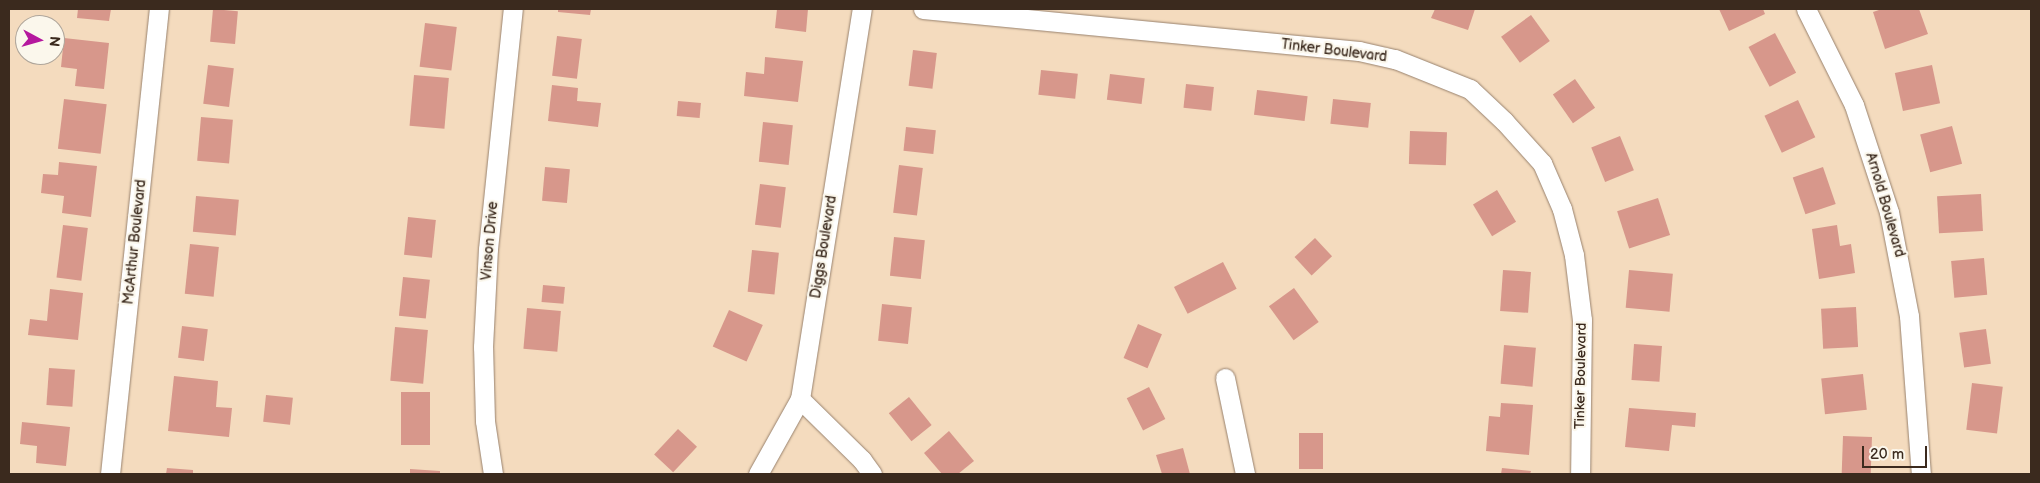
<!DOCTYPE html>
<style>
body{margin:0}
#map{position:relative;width:2040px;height:483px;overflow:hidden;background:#f4dbbe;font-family:"Balsamiq Sans",sans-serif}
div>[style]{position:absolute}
.building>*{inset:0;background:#d7978b;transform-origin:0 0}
.roads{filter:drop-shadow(0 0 1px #98826e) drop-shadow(0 0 1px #98826e)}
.minor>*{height:19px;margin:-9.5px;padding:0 9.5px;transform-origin:9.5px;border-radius:9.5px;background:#fff}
span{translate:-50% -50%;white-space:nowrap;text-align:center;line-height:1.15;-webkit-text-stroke:4.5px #fbf7ec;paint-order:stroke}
.street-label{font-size:14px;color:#3b2a1e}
.frame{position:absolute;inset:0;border:10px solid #3b2a1e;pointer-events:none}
.north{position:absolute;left:15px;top:15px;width:50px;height:50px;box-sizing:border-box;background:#fbf7ec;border:1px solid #aea59a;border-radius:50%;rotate:96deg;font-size:14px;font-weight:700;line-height:20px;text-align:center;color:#3b2a1e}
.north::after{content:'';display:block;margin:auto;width:18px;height:22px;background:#b5179e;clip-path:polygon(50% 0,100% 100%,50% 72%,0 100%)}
.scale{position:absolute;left:1862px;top:446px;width:65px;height:22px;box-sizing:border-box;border:2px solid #3b2a1e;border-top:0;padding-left:6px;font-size:15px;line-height:18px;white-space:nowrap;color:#3b2a1e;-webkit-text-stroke:4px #fbf7ec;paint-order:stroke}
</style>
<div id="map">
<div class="building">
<i style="clip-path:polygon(78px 9px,111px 9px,109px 21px,77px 18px)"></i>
<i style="left:213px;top:9px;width:25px;height:33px;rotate:5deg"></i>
<i style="clip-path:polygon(558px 9px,591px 9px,590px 15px,558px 12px)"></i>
<i style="clip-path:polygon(777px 9px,808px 9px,806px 32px,775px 28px)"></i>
<i style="clip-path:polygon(1435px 9px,1475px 9px,1468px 30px,1431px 18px)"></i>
<i style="clip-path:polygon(1719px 9px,1763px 9px,1765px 14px,1729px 31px)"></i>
<i style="clip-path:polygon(1882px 9px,1919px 9px,1928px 34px,1885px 49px,1873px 12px)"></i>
<i style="left:1531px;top:15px;width:32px;height:37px;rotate:54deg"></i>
<i style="left:425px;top:23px;width:32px;height:44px;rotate:7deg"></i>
<i style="left:1775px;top:33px;width:45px;height:30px;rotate:62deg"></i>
<i style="left:557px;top:36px;width:25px;height:40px;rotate:7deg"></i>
<i style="clip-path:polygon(64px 38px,109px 43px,104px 89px,75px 86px,77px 69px,61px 67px)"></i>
<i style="left:913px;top:50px;width:24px;height:36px;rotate:7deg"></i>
<i style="clip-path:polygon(765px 57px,803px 61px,798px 102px,744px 96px,746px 72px,764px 74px)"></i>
<i style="left:208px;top:65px;width:26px;height:39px;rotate:7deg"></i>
<i style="left:1932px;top:65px;width:39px;height:38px;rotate:78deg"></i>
<i style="left:1041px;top:70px;width:37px;height:25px;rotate:6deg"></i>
<i style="left:1110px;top:74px;width:35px;height:26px;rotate:7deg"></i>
<i style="left:414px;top:75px;width:35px;height:51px;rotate:5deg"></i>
<i style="left:1575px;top:79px;width:35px;height:27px;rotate:55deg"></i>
<i style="left:1186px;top:84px;width:28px;height:24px;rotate:6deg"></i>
<i style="clip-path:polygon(552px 85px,578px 88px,577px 101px,601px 103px,598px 127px,548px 121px)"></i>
<i style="left:1257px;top:90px;width:51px;height:25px;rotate:7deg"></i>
<i style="left:64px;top:99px;width:43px;height:50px;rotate:7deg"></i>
<i style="left:1333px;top:99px;width:38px;height:25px;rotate:6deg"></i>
<i style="left:1798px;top:100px;width:41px;height:37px;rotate:65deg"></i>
<i style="left:678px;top:101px;width:23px;height:15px;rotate:5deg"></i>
<i style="left:201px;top:117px;width:32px;height:44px;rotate:5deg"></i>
<i style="left:763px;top:122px;width:30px;height:40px;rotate:6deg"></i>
<i style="left:1952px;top:126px;width:39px;height:33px;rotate:75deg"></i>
<i style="left:906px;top:127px;width:30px;height:24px;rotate:6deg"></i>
<i style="left:1410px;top:131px;width:37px;height:33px;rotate:2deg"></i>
<i style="left:1620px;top:136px;width:37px;height:31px;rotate:68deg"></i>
<i style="clip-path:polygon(59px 162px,97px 166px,91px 217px,62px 213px,64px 196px,41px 193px,43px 174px,58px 175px)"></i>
<i style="left:899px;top:165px;width:24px;height:48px;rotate:7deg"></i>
<i style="left:545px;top:167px;width:25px;height:34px;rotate:5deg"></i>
<i style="left:1823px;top:167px;width:39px;height:32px;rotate:71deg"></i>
<i style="left:760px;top:184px;width:26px;height:41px;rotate:7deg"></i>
<i style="left:1497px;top:190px;width:37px;height:28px;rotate:59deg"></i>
<i style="left:1981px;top:194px;width:37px;height:44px;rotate:87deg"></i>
<i style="left:196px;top:196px;width:43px;height:36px;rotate:5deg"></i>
<i style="left:1658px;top:198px;width:39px;height:43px;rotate:72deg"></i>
<i style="left:408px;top:217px;width:28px;height:38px;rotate:6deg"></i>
<i style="left:63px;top:225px;width:25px;height:53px;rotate:7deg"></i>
<i style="clip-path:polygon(1837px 225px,1840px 246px,1851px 244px,1855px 273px,1819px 279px,1812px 229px)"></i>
<i style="left:894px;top:237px;width:31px;height:39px;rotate:6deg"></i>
<i style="left:1315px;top:238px;width:25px;height:28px;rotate:47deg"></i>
<i style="left:190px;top:244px;width:29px;height:50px;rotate:6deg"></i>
<i style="left:752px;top:250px;width:27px;height:42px;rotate:6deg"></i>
<i style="left:1984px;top:258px;width:37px;height:33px;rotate:85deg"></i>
<i style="left:1223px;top:262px;width:30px;height:55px;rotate:63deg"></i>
<i style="left:1503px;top:270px;width:28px;height:41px;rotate:4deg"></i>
<i style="left:1629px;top:270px;width:44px;height:38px;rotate:5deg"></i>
<i style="left:403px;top:277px;width:27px;height:39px;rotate:6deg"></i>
<i style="left:543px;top:285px;width:22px;height:17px;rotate:5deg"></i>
<i style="left:1294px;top:288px;width:42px;height:31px;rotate:54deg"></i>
<i style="clip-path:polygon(50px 289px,83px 293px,78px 340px,28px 335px,30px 319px,47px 321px)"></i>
<i style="left:882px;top:304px;width:30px;height:37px;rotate:6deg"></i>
<i style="left:1856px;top:307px;width:40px;height:35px;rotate:87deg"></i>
<i style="left:527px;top:308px;width:34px;height:41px;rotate:5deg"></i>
<i style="left:729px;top:310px;width:37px;height:40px;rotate:24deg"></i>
<i style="left:1138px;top:324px;width:26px;height:37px;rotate:23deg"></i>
<i style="left:182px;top:326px;width:26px;height:32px;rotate:7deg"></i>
<i style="left:395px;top:327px;width:33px;height:54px;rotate:5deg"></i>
<i style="left:1986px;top:329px;width:35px;height:27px;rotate:82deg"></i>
<i style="left:1634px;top:344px;width:28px;height:36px;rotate:4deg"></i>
<i style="left:1504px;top:345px;width:32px;height:39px;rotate:5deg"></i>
<i style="left:49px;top:368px;width:26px;height:37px;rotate:4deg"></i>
<i style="left:1863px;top:374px;width:36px;height:42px;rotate:84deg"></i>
<i style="clip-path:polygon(174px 376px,218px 381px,216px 407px,232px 408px,229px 437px,168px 431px)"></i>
<i style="left:1972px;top:383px;width:31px;height:47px;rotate:7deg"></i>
<i style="left:1149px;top:387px;width:36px;height:25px;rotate:63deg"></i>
<i style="left:401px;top:392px;width:29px;height:53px"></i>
<i style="left:266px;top:395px;width:27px;height:27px;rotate:6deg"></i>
<i style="left:909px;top:397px;width:36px;height:26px;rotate:51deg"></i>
<i style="clip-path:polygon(1501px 403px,1533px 405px,1529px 455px,1486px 451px,1489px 416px,1500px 417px)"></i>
<i style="clip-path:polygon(1629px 408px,1696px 413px,1695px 427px,1672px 425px,1669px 451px,1625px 447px)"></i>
<i style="clip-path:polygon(22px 422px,70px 427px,66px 466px,36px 463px,37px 446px,20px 444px)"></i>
<i style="left:678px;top:429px;width:26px;height:35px;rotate:43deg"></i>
<i style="clip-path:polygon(949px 431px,974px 461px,958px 474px,942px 474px,924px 453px)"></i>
<i style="left:1299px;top:433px;width:24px;height:36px"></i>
<i style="left:1843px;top:436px;width:29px;height:38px;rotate:2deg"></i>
<i style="clip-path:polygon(1183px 448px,1190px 474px,1162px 474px,1156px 455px)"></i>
<i style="clip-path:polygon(167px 468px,193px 470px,193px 474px,166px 474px)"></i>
<i style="clip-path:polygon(1502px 468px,1531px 471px,1530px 474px,1501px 474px)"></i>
<i style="clip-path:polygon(410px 469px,440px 471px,440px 474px,410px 474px)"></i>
</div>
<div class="roads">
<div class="minor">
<i style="left:923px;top:9px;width:438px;rotate:5.5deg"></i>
<i style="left:1359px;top:51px;width:37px;rotate:13deg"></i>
<i style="left:1395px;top:59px;width:81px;rotate:21.8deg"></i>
<i style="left:1470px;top:89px;width:47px;rotate:43.3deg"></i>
<i style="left:1504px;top:121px;width:57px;rotate:47.9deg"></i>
<i style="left:1542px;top:163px;width:50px;rotate:66.5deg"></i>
<i style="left:1562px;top:209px;width:48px;rotate:75.4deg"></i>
<i style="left:1574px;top:255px;width:65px;rotate:83deg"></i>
<i style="left:1582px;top:320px;width:154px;rotate:90.7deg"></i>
<i style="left:1806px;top:9px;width:107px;rotate:63.4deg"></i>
<i style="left:1854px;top:105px;width:113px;rotate:71.9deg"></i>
<i style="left:1889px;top:212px;width:106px;rotate:79.1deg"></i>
<i style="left:1909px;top:316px;width:158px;rotate:85.7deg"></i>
<i style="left:1225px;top:378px;width:98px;rotate:78.2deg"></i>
<i style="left:800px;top:399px;width:87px;rotate:44.5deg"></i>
<i style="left:862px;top:460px;width:17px;rotate:54deg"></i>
<i style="left:110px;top:474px;width:468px;rotate:-84deg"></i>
<i style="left:493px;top:474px;width:54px;rotate:-98.6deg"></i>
<i style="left:485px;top:421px;width:74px;rotate:-91.5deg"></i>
<i style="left:483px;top:347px;width:98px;rotate:-87.1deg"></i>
<i style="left:488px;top:249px;width:241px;rotate:-84.1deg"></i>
<i style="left:758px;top:474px;width:86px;rotate:-60.8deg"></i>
<i style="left:800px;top:399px;width:395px;rotate:-81deg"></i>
</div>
</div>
<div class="street-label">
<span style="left:1334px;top:51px;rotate:7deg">Tinker Boulevard</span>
<span style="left:1885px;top:205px;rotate:74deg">Arnold Boulevard</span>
<span style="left:490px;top:241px;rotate:-85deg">Vinson Drive</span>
<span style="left:135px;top:242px;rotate:-84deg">McArthur Boulevard</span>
<span style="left:824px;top:247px;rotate:-81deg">Diggs Boulevard</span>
<span style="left:1581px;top:376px;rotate:-89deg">Tinker Boulevard</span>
</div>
<div class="frame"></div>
<div class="north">N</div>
<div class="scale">20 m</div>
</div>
